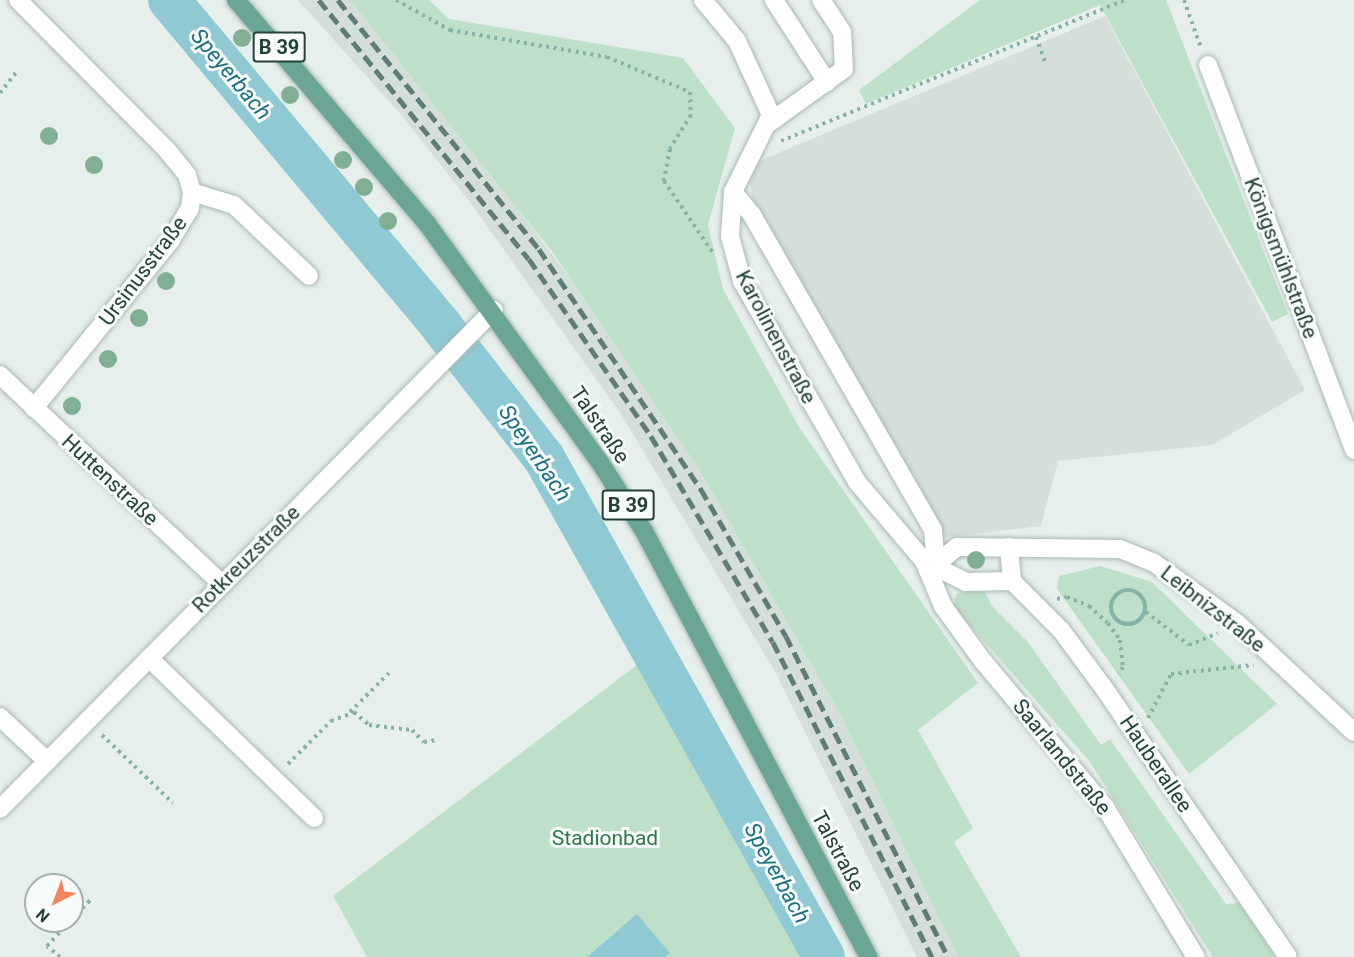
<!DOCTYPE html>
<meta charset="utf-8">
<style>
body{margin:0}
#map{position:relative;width:1354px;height:957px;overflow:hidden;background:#e6efeb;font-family:Roboto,sans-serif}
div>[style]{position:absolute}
.built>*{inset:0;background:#d4dfda}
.green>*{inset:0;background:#bfe0c8}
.water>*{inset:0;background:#8ec9d4}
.river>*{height:42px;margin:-21px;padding:0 21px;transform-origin:21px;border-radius:21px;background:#8ec9d4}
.path>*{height:4px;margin-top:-2px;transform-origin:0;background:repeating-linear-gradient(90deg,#86b3a5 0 3px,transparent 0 7.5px)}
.path>.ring{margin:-2px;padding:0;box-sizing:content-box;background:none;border:4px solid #86b3a5;border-radius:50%}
.roads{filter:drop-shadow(0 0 2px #a8b8b2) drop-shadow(0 0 2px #a8b8b2)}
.minor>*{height:18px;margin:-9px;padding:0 9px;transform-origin:9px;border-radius:9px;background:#fff}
.major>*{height:18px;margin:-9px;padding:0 9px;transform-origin:9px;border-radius:9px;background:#6aa596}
.rail>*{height:4.5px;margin-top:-2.25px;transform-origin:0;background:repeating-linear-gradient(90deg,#5f7d75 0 12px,transparent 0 18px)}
.trees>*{width:18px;height:18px;margin:-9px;border-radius:50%;background:#80af93}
span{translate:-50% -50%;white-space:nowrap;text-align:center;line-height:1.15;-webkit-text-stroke:6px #f7fbf9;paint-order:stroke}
.shield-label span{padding:2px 4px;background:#f7fbf9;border:2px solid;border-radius:4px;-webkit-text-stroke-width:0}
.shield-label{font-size:20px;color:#24423a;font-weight:700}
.street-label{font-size:21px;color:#24423a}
.park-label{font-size:21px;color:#2d7a4b}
.water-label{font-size:22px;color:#1c6f80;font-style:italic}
.north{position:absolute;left:24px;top:873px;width:60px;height:60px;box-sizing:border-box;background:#f7fbf9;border:2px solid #a3b1ad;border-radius:50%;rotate:222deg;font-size:16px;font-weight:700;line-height:24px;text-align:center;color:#24423a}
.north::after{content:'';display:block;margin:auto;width:21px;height:27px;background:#f4845f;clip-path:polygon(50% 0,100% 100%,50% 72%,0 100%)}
</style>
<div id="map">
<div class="built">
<i style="clip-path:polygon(298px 0,350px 0,471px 147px,609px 330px,699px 469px,839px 712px,958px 957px,917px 957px,777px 675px,621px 414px,469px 201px,403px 117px)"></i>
<i style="clip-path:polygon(1105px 16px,1305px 390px,1212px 445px,1058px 461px,1041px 526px,940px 538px,752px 199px,750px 179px,759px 161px)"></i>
</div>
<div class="green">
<i style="clip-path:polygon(350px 0,429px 0,449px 19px,683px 58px,735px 128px,708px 225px,723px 289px,799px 427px,978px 683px,918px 730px,973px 828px,954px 842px,1021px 957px,958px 957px,839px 712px,699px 469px,554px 254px)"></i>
<i style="clip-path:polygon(980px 0,1166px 0,1288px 314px,1272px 322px,1100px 5px,866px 104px,859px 90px)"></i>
<i style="clip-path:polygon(1100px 566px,1152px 582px,1277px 704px,1189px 774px,1057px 589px,1059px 576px)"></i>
<i style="clip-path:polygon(969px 590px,985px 592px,992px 606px,1028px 642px,1101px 745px,1110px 739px,1226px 904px,1239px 903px,1275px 957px,1213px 957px,1090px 762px,954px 607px,956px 594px)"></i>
<i style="clip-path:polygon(646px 658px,812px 957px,367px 957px,333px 896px)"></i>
</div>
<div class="water">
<i style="clip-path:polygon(637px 914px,670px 953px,666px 957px,587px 957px)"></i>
</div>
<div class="river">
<i style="left:169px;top:0;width:426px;rotate:50.1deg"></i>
<i style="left:442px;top:327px;width:166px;rotate:52.1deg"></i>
<i style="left:544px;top:458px;width:572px;rotate:60.7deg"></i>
</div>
<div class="path">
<i style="left:396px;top:0;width:62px;rotate:29.1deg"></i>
<i style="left:450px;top:30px;width:159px;rotate:9.8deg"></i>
<i style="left:607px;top:57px;width:90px;rotate:22.9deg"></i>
<i style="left:690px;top:92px;width:23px;rotate:88deg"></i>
<i style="left:691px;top:115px;width:40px;rotate:122deg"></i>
<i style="left:670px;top:149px;width:33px;rotate:101deg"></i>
<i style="left:664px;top:181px;width:87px;rotate:55.8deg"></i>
<i style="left:1184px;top:0;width:51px;rotate:70.5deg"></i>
<i style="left:1036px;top:37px;width:29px;rotate:70deg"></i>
<i style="left:0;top:93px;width:29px;rotate:-52deg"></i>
<i style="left:781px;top:141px;width:372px;rotate:-22.3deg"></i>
<i class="ring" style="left:1111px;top:590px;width:30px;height:30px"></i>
<i style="left:1057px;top:599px;width:10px;rotate:-11deg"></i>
<i style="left:1067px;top:597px;width:24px;rotate:22deg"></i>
<i style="left:1089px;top:606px;width:25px;rotate:42deg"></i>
<i style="left:1108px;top:623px;width:21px;rotate:55deg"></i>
<i style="left:1120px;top:640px;width:27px;rotate:84deg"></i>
<i style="left:1123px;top:667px;width:8px;rotate:120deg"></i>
<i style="left:1146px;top:612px;width:54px;rotate:37.5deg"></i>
<i style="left:1189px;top:645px;width:31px;rotate:-22deg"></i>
<i style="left:350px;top:712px;width:55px;rotate:-45deg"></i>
<i style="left:1148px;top:718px;width:50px;rotate:-62.4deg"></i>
<i style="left:1171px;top:674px;width:83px;rotate:-6.2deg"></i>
<i style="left:102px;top:735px;width:98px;rotate:43.8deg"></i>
<i style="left:288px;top:764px;width:61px;rotate:-45deg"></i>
<i style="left:331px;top:721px;width:25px;rotate:-21deg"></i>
<i style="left:354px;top:712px;width:20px;rotate:41deg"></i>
<i style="left:369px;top:725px;width:43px;rotate:6.6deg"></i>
<i style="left:412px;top:730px;width:17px;rotate:45deg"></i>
<i style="left:424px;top:742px;width:13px;rotate:-9deg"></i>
<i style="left:72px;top:919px;width:28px;rotate:-46deg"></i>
<i style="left:60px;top:957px;width:17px;rotate:-140deg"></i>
<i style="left:47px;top:946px;width:34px;rotate:-47deg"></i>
</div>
<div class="roads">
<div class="minor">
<i style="left:18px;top:0;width:211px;rotate:45.2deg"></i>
<i style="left:167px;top:150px;width:32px;rotate:51deg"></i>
<i style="left:187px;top:175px;width:18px;rotate:74deg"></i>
<i style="left:192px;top:192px;width:16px;rotate:97deg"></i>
<i style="left:190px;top:208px;width:37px;rotate:121deg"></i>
<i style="left:171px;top:240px;width:217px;rotate:129.2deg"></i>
<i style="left:703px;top:0;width:53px;rotate:50.3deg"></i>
<i style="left:737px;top:41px;width:81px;rotate:65.3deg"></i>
<i style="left:771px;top:115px;width:86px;rotate:116.3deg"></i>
<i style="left:733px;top:192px;width:44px;rotate:93.9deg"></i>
<i style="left:730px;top:236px;width:47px;rotate:75.1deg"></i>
<i style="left:742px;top:281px;width:232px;rotate:60.2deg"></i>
<i style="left:857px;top:482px;width:104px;rotate:49.7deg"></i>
<i style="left:924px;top:561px;width:49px;rotate:67.1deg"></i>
<i style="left:943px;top:606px;width:67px;rotate:54.2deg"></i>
<i style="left:982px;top:660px;width:192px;rotate:50.1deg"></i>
<i style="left:1105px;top:807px;width:175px;rotate:58.8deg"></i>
<i style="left:774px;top:0;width:98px;rotate:57.1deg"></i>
<i style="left:1208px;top:65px;width:412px;rotate:69.2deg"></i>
<i style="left:769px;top:123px;width:92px;rotate:-35.8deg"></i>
<i style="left:844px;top:69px;width:37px;rotate:-93deg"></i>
<i style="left:842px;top:32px;width:38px;rotate:-123deg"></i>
<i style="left:192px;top:192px;width:44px;rotate:17.2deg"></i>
<i style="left:234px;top:205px;width:103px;rotate:43.4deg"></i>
<i style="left:733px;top:192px;width:30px;rotate:50deg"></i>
<i style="left:752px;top:215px;width:363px;rotate:60.1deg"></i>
<i style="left:933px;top:530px;width:34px;rotate:85deg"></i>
<i style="left:0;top:375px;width:305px;rotate:43.3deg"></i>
<i style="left:1009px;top:547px;width:34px;rotate:85deg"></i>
<i style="left:926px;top:562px;width:45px;rotate:26.6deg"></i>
<i style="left:966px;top:582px;width:46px;rotate:-1.2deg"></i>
<i style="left:936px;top:564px;width:27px;rotate:-39deg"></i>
<i style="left:957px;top:547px;width:163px;rotate:0.7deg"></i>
<i style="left:1120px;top:549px;width:35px;rotate:22deg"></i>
<i style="left:1153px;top:562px;width:105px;rotate:36.1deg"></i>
<i style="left:1238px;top:624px;width:158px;rotate:43deg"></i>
<i style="left:1012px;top:581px;width:69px;rotate:45deg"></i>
<i style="left:1061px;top:630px;width:76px;rotate:53.6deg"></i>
<i style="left:1106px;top:691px;width:322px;rotate:55.6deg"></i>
<i style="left:149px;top:658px;width:230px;rotate:44.1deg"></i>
<i style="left:0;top:717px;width:64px;rotate:43.1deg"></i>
<i style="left:0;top:809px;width:702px;rotate:-45.29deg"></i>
</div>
<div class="major">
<i style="left:236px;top:0;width:296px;rotate:49.5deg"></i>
<i style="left:428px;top:225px;width:291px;rotate:54.1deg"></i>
<i style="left:599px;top:461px;width:83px;rotate:57.3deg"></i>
<i style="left:644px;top:531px;width:482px;rotate:62.2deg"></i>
</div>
</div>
<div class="rail">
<i style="left:319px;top:0;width:333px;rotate:51deg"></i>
<i style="left:529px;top:259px;width:215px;rotate:55.4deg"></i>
<i style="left:651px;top:436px;width:239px;rotate:59.4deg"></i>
<i style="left:773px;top:642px;width:353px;rotate:63.2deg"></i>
<i style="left:338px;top:0;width:320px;rotate:51.1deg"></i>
<i style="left:539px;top:249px;width:290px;rotate:56deg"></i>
<i style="left:701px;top:489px;width:170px;rotate:60deg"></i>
<i style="left:786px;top:636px;width:360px;rotate:63.2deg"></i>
</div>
<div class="trees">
<i style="left:242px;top:38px"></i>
<i style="left:290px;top:95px"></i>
<i style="left:49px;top:136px"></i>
<i style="left:343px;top:160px"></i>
<i style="left:94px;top:165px"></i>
<i style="left:364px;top:187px"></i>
<i style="left:388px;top:221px"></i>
<i style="left:166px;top:281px"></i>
<i style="left:139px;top:318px"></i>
<i style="left:108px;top:359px"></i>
<i style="left:72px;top:406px"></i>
<i style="left:976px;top:560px"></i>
</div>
<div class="shield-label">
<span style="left:279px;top:47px">B 39</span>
<span style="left:628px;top:505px">B 39</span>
</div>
<div class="street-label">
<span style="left:1281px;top:258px;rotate:69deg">Königsmühlstraße</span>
<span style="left:143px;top:271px;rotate:-53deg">Ursinusstraße</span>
<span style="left:776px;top:337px;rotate:62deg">Karolinenstraße</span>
<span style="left:600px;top:425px;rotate:56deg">Talstraße</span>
<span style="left:110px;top:480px;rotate:43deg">Huttenstraße</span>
<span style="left:246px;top:559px;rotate:-45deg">Rotkreuzstraße</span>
<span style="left:1213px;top:609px;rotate:38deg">Leibnizstraße</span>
<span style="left:1062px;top:757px;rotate:51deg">Saarlandstraße</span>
<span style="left:1156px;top:764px;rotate:56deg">Hauberallee</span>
<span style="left:838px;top:851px;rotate:62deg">Talstraße</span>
</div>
<div class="park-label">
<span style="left:605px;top:838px">Stadionbad</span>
</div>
<div class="water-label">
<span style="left:231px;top:74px;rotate:50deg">Speyerbach</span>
<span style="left:535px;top:453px;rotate:56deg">Speyerbach</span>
<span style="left:777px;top:873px;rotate:61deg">Speyerbach</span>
</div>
<div class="north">N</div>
</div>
